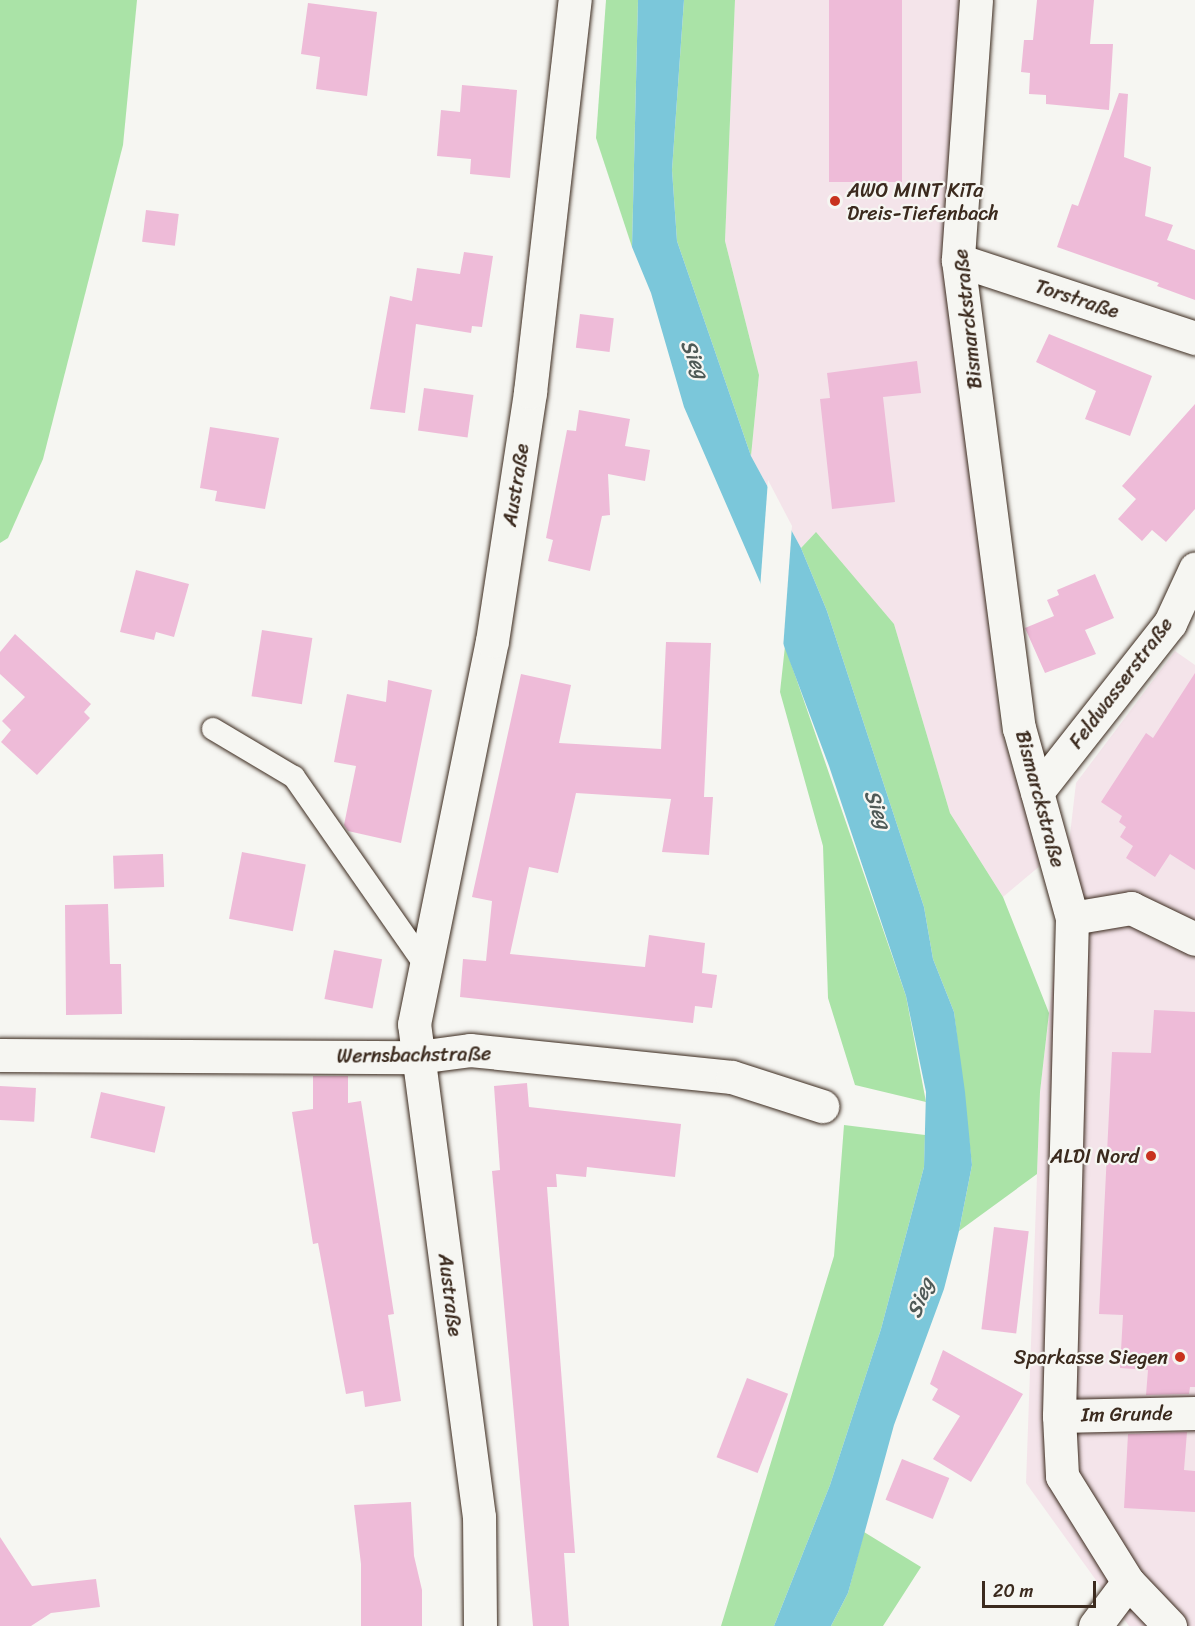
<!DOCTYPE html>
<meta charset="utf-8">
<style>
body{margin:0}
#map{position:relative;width:1195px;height:1626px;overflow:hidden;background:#f6f6f2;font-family:Sriracha,sans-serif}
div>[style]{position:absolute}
.built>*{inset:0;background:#f4e4ea}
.green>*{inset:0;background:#aae3a7}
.water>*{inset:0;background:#7bc7da}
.pier>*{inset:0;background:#f6f6f2}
.building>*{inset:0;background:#eebbd8;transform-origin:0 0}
.roads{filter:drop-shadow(0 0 2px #3b2a1e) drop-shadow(0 0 2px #3b2a1e)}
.lane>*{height:22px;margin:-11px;padding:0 11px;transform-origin:11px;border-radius:11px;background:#f6f6f2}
.street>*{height:33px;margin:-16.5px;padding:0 16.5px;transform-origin:16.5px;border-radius:16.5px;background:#f6f6f2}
.dots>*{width:16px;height:16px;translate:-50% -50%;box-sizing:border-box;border:3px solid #f6f6f2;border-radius:50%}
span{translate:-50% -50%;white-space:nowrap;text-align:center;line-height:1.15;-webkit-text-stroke:4.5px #f6f6f2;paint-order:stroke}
.poi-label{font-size:20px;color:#3b2a1e}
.left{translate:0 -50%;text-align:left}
.right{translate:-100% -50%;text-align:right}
.street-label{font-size:20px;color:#3b2a1e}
.water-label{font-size:21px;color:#4e5956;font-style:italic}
.scale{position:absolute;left:982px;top:1581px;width:114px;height:27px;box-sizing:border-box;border:3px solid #3b2a1e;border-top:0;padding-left:8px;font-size:18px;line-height:21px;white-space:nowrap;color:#3b2a1e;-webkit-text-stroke:4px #f6f6f2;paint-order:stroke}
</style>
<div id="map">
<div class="built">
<i style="clip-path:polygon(735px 0,966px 0,959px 366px,1001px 729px,1041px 865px,1003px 897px,950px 813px,894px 624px,815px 533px,801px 548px,751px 456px,759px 375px,725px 241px)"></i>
<i style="clip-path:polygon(1175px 651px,1195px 665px,1195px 1626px,1129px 1626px,1026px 1483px,1040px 1092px,1076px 783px)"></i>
</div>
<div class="green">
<i style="clip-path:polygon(0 0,137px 0,123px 145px,43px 459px,8px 538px,0 543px)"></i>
<i style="clip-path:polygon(606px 0,638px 0,632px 247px,596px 138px)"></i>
<i style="clip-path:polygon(684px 0,735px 0,725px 241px,759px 375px,751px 456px,677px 241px,672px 170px)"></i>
<i style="clip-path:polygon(816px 532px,894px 624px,950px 813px,1003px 897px,1049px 1013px,1040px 1092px,1037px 1174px,959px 1231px,972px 1165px,954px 1012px,933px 959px,924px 907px,827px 611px,801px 548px)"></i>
<i style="clip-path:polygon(785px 646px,906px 996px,926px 1102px,855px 1085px,828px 998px,823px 846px,780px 692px)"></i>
<i style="clip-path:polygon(844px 1125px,925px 1135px,924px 1167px,881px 1329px,830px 1485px,774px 1626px,721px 1626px,834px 1256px)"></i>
<i style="clip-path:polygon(864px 1532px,921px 1567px,883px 1626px,831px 1626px,848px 1593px)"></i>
</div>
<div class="water">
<i style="clip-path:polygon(638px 0,684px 0,672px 170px,677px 241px,751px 456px,801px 548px,827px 611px,924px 907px,933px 959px,954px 1012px,965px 1092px,972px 1165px,959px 1231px,944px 1289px,894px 1425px,848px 1593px,831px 1626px,774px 1626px,830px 1485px,881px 1329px,924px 1167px,926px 1092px,906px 996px,829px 766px,760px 582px,684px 407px,651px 293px,632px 247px)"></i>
</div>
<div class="pier">
<i style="clip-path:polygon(768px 480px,792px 526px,783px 649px,760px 589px)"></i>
</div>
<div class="building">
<i style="left:829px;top:0;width:73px;height:182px"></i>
<i style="clip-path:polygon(1037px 0,1094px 0,1090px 44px,1113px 44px,1109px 110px,1046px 104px,1046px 95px,1029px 94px,1030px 73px,1021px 72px,1024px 40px,1033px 40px)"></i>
<i style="clip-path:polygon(308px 3px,377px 12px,367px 96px,316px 89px,320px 57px,301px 54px)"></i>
<i style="clip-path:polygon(462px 85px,517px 90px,510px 178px,470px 174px,471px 159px,437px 156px,441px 110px,460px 112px)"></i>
<i style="clip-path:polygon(1119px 93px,1128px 94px,1124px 157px,1151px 167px,1145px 216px,1173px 225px,1167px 240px,1195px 250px,1195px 300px,1157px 286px,1159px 283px,1057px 247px,1072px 204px,1078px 206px)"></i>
<i style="left:146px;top:210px;width:33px;height:32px;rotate:7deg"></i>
<i style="clip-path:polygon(464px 252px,493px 256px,482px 327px,472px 326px,471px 333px,416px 324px,405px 413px,370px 409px,390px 296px,412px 301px,417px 268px,460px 274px)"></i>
<i style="left:580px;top:314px;width:34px;height:34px;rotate:7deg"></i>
<i style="clip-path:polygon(1049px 334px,1152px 376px,1130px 436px,1085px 419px,1096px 391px,1036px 362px)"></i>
<i style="clip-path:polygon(917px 361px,921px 393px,883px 397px,895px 502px,832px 509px,820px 399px,830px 398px,827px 373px)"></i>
<i style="left:424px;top:388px;width:50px;height:43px;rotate:8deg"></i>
<i style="clip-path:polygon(1195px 404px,1195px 509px,1166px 542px,1152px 530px,1142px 541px,1118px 519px,1136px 499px,1122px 486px)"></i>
<i style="clip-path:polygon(579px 410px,630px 419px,625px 446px,650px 450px,645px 481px,608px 474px,610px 515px,602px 516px,590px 571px,548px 561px,553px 540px,546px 538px,567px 430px,576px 431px)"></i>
<i style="clip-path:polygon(210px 427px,279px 438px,265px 509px,215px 501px,217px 491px,200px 488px)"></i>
<i style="clip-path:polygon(136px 570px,189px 584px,174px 637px,156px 632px,154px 640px,120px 632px)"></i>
<i style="clip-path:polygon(1095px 574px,1114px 618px,1085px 630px,1096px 654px,1045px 673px,1025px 628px,1054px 616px,1047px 600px,1059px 595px,1057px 590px)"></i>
<i style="left:262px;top:630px;width:51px;height:67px;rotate:9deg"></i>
<i style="clip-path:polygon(15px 634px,91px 704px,84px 712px,90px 718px,37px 775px,1px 742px,11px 730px,2px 721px,25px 697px,0 674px,0 652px)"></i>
<i style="clip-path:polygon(666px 642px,711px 643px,704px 797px,713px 797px,709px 855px,662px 852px,671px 799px,576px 793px,558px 873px,529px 867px,510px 954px,645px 967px,649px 935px,705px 943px,702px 973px,717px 975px,712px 1008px,695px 1006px,693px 1023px,460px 997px,463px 959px,486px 961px,492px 901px,472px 897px,521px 674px,571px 685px,559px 743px,661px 749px)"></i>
<i style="clip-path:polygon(1195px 673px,1195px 870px,1170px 854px,1155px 877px,1126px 858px,1133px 846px,1120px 837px,1126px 827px,1119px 822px,1122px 816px,1101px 802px,1146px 733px,1153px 738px)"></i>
<i style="clip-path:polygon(388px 680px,432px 690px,401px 843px,348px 831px,344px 825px,356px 766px,334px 762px,347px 694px,386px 702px)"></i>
<i style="left:242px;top:852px;width:65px;height:68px;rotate:11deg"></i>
<i style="left:163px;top:854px;width:33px;height:50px;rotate:88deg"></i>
<i style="clip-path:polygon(108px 904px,110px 964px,121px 964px,122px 1014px,66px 1015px,65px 905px)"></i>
<i style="left:334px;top:950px;width:49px;height:50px;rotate:11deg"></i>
<i style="clip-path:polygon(1154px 1010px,1195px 1012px,1195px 1387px,1190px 1387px,1189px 1394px,1146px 1395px,1148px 1370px,1120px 1368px,1123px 1315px,1099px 1314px,1112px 1052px,1151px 1053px)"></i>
<i style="clip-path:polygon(313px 1076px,348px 1076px,348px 1103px,361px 1101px,394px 1314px,388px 1315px,401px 1401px,365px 1407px,363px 1391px,346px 1394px,318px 1243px,313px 1244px,292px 1112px,313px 1109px)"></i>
<i style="clip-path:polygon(527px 1083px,529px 1107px,681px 1124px,675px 1177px,587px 1167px,586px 1177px,556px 1174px,557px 1187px,547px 1187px,575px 1553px,564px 1553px,569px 1626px,533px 1626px,492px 1171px,500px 1170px,494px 1086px)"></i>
<i style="left:0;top:1086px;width:36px;height:34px;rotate:3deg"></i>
<i style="left:101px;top:1092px;width:66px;height:47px;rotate:13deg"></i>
<i style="left:994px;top:1227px;width:35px;height:103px;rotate:7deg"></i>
<i style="clip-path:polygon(943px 1350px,1023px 1394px,971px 1482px,933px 1459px,960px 1416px,932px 1400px,938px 1389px,930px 1384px)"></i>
<i style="left:747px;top:1378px;width:44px;height:85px;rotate:21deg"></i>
<i style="clip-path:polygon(1187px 1432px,1184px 1470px,1195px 1471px,1195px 1512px,1124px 1508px,1128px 1434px)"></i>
<i style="left:902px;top:1459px;width:51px;height:44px;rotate:22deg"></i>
<i style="clip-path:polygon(411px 1502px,414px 1556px,422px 1590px,422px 1626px,361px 1626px,361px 1564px,354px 1505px)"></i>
<i style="clip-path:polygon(0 1537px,32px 1586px,96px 1579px,100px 1607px,51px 1613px,31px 1626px,0 1626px)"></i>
</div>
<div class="roads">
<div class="lane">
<i style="left:213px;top:729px;width:94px;rotate:30.7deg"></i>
<i style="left:294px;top:777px;width:229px;rotate:55.1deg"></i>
</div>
<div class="street">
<i style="left:976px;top:0;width:261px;rotate:94deg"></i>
<i style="left:958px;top:260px;width:472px;rotate:82.6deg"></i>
<i style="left:1019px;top:728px;width:197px;rotate:74.4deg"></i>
<i style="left:1072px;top:918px;width:498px;rotate:91.5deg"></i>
<i style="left:1059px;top:1416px;width:60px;rotate:87.1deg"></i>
<i style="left:1062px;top:1476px;width:125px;rotate:58.1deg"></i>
<i style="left:1128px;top:1582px;width:61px;rotate:46.3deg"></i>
<i style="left:958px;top:260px;width:250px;rotate:18.2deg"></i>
<i style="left:1037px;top:792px;width:215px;rotate:-51.8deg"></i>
<i style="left:1170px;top:623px;width:60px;rotate:-65.2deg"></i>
<i style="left:1072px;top:918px;width:60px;rotate:-9.6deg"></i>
<i style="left:1131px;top:908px;width:71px;rotate:25.8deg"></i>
<i style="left:0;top:1055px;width:418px;rotate:0.3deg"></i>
<i style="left:418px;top:1057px;width:52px;rotate:-7.7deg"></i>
<i style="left:470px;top:1050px;width:263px;rotate:5.9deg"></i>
<i style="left:732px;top:1077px;width:95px;rotate:17.9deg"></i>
<i style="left:1059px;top:1416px;width:136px;rotate:-1.3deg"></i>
<i style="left:480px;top:1626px;width:109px;rotate:-90.5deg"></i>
<i style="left:479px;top:1517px;width:497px;rotate:-97.5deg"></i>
<i style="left:414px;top:1024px;width:391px;rotate:-78.5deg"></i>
<i style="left:492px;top:641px;width:252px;rotate:-81.3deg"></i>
<i style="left:530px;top:392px;width:395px;rotate:-83.5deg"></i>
<i style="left:1095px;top:1626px;width:55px;rotate:-53.1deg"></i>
</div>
</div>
<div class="dots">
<i style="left:835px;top:201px;background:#c8321e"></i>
<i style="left:1151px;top:1156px;background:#c8321e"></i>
<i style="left:1180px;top:1357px;background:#c8321e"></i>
</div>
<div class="poi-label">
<span class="left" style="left:847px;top:202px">AWO MINT KiTa<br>Dreis-Tiefenbach</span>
<span class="right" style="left:1139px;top:1156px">ALDI Nord</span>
<span class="right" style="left:1168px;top:1357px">Sparkasse Siegen</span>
</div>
<div class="street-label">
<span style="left:1077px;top:299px;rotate:18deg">Torstraße</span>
<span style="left:968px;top:319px;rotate:-96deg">Bismarckstraße</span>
<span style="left:516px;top:485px;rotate:-81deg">Austraße</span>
<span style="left:1121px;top:683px;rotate:-53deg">Feldwasserstraße</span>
<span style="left:1040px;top:799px;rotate:75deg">Bismarckstraße</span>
<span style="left:414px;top:1055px;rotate:-1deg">Wernsbachstraße</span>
<span style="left:450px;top:1295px;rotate:83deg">Austraße</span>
<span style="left:1127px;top:1414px;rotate:-1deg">Im Grunde</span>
</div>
<div class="water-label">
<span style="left:695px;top:359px;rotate:66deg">Sieg</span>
<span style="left:878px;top:809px;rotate:69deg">Sieg</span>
<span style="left:920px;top:1298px;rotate:-69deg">Sieg</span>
</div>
<div class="scale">20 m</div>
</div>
